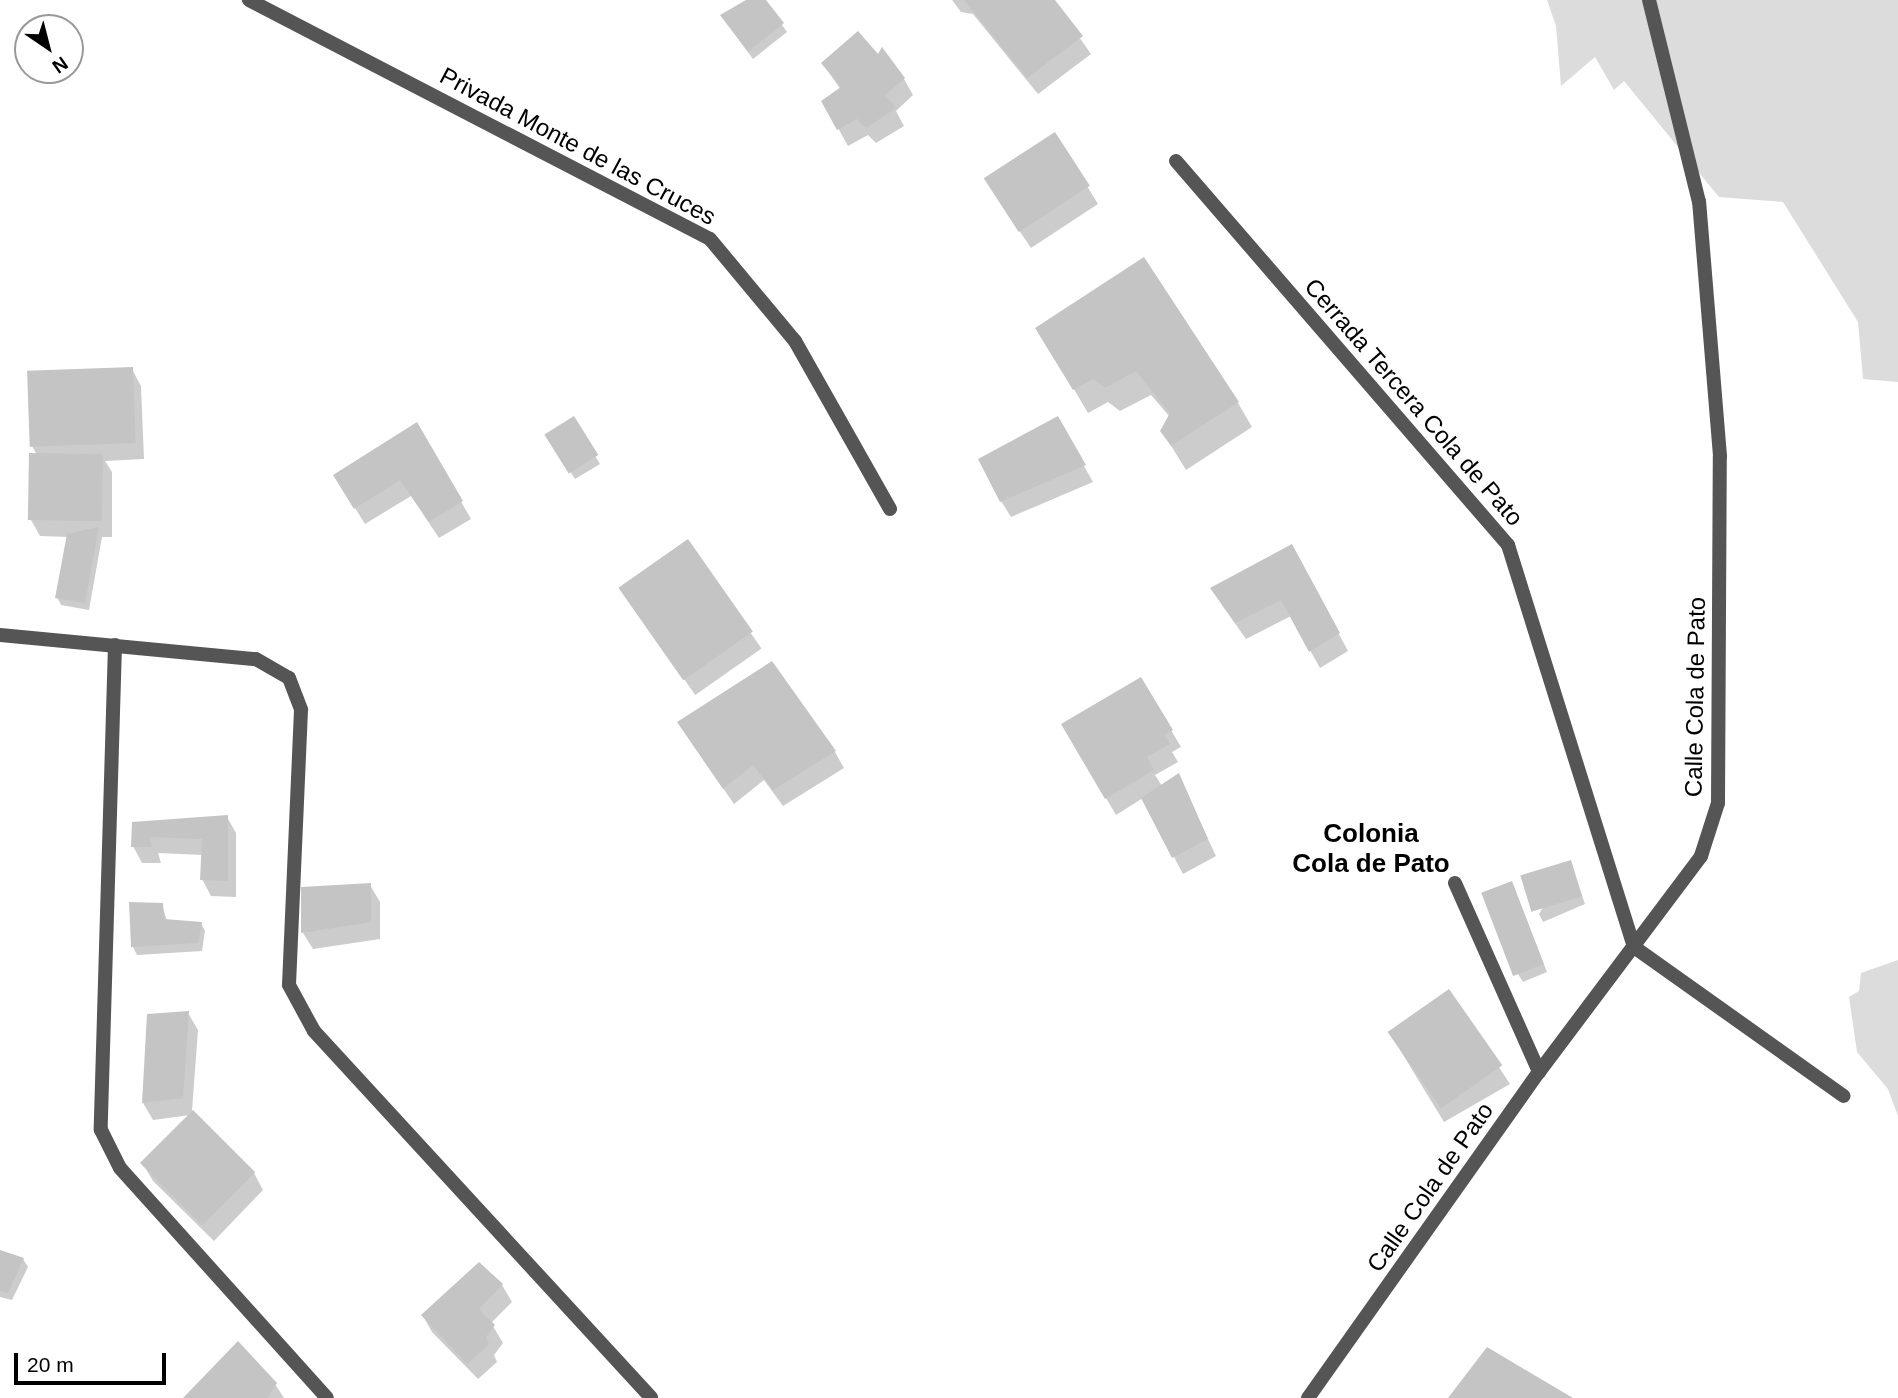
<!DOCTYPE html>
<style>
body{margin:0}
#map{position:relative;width:1898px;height:1398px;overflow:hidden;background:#fff;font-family:Helvetica,sans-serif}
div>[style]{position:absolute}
.green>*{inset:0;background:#dcdcdc}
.shadow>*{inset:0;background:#0003;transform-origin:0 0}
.building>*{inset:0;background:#c4c4c4;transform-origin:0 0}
.street>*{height:14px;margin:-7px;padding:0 7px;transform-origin:7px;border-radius:7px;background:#555}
span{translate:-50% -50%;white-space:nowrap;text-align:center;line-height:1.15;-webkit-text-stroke:5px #fff;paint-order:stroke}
.street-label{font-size:24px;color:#000}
.neighbourhood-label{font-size:26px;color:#000;font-weight:700}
.north{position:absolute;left:14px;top:14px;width:70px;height:70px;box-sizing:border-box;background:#fff;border:2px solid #999;border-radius:50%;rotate:145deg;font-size:19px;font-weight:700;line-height:28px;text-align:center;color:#000}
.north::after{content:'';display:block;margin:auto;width:24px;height:32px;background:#000;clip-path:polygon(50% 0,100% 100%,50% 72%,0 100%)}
.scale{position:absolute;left:14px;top:1353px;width:152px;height:32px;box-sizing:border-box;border:4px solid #000;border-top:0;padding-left:9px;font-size:21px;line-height:24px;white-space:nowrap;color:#000;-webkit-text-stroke:5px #fff;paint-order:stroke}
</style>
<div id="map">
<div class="green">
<i style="clip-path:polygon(1547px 0,1898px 0,1898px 382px,1863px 379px,1858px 322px,1783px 202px,1719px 197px,1624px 81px,1614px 90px,1595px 57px,1561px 86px,1556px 26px)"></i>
<i style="clip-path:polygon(1898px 960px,1898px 1116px,1888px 1089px,1857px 1052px,1849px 997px,1859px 991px,1861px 973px)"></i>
</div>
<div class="shadow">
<i style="clip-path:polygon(749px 0,764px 0,787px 32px,753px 59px,727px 23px)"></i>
<i style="clip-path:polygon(952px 0,1053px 0,1091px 54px,1038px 94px,973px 14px,961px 12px)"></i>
<i style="clip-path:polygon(823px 64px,904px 79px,913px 95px,896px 111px,904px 126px,876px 143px,868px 135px,848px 146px,823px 101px,841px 90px)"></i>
<i style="clip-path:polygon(1055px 134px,1098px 204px,1031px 248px,996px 196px)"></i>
<i style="clip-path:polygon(1038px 328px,1238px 403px,1252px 427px,1186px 470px,1162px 431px,1170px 417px,1151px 395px,1120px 411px,1108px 402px,1088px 413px)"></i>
<i style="clip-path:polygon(132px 369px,141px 386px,144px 459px,105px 461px,112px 472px,112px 537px,102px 537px,89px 610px,61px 605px,57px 597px,68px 537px,40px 536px,31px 520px,37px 455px,32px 446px)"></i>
<i style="clip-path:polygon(1057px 418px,1093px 482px,1011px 517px,1001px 501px)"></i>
<i style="clip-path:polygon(573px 419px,600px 464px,575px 479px,551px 442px)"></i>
<i style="clip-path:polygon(417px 425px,471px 519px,439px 538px,411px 496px,365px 524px,335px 476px)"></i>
<i style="left:687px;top:542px;width:130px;height:81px;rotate:55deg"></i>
<i style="clip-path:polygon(1301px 563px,1348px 651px,1320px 668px,1291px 616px,1246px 639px,1222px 605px)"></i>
<i style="clip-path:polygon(1141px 679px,1181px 747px,1172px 752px,1178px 762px,1155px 775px,1162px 786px,1178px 775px,1216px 856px,1183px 874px,1143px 798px,1116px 815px,1063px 725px)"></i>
<i style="clip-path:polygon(689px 739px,835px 752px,844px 768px,783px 806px,764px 780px,734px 804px)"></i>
<i style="clip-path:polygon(227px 817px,236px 833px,236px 897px,211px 896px,202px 879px,203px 855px,158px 853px,161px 863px,142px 863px,133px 846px,133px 823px)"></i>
<i style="clip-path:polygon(1570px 862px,1585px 904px,1543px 922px,1539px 914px)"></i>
<i style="clip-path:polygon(370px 885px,380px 902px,380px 939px,313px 949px,303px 933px)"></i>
<i style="clip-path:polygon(1515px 891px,1547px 972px,1523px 982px,1518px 974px)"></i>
<i style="clip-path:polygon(131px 903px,162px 905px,167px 921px,201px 923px,205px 931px,202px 951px,137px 955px,133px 947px)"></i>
<i style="clip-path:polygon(1449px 991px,1510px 1084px,1444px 1122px,1397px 1045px)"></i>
<i style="clip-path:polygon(188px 1013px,198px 1030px,192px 1111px,254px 1173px,263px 1190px,214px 1241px,153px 1181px,143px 1164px,190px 1115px,153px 1120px,143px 1103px,149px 1016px)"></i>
<i style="clip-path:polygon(0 1252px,23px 1259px,28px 1267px,12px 1300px,0 1297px)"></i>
<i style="clip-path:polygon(479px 1264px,502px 1285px,512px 1302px,491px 1323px,503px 1343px,494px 1355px,497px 1362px,478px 1379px,432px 1332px,423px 1316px)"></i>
<i style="clip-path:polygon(275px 1384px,284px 1398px,185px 1398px)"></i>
</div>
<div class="building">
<i style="clip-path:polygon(746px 0,766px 0,784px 23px,748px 52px,720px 15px)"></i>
<i style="clip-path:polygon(964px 0,1055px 0,1083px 36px,1027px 78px)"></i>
<i style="clip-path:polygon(858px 31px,878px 54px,882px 47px,905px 78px,885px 95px,896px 108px,866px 128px,857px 119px,837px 130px,821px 101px,841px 87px,821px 63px)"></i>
<i style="left:1055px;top:132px;width:64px;height:85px;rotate:57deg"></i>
<i style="clip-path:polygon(1144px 257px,1239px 402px,1171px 446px,1160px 431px,1170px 413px,1136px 371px,1105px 388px,1093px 379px,1073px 390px,1035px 328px)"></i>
<i style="left:133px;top:367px;width:76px;height:106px;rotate:88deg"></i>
<i style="left:574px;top:416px;width:46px;height:35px;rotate:58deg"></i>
<i style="clip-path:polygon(1058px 416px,1086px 465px,1000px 502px,978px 459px)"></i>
<i style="clip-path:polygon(417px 422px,463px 501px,429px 522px,400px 480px,354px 509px,333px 475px)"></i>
<i style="left:29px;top:453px;width:74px;height:67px;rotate:1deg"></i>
<i style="clip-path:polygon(99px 527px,85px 603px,55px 598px,67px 534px)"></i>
<i style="left:688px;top:539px;width:113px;height:85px;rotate:55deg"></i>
<i style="clip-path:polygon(1292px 544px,1340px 633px,1309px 652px,1281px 600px,1235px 623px,1210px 588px)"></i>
<i style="clip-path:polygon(772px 661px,836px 751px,773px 790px,753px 765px,723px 789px,677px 722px)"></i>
<i style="clip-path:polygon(1141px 677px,1173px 730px,1164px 735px,1170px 744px,1147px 757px,1154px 770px,1105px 799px,1061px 724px)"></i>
<i style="clip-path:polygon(1179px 773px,1208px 839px,1172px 858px,1141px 798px)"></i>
<i style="clip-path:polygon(228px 815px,228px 881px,200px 880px,202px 839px,150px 837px,152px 847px,131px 847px,132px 822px)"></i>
<i style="left:1571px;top:860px;width:38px;height:53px;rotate:73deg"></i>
<i style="left:1512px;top:881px;width:89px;height:33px;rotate:69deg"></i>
<i style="clip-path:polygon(371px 883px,371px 922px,301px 933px,301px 887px)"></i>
<i style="clip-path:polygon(129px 902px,163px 903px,164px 919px,202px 922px,198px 943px,131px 947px)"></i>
<i style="left:1449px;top:989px;width:93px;height:75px;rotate:55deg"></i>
<i style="clip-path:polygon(189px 1011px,183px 1098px,142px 1103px,147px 1014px)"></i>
<i style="left:193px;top:1110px;width:88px;height:75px;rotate:45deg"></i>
<i style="clip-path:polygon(0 1250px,24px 1258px,8px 1293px,0 1291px)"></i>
<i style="clip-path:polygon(479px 1262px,503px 1284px,479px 1309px,495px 1325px,486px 1337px,489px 1344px,467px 1364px,421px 1315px)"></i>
<i style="clip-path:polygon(238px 1341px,277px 1383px,267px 1398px,183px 1398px)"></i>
<i style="clip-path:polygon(1487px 1347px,1573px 1398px,1448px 1398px)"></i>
</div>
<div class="street">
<i style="left:249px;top:0;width:519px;rotate:27.4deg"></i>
<i style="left:710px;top:239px;width:133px;rotate:50.2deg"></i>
<i style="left:795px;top:341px;width:193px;rotate:60.5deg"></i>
<i style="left:1176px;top:161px;width:508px;rotate:49.15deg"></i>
<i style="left:1508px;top:545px;width:421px;rotate:72.6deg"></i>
<i style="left:1634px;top:947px;width:257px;rotate:35.4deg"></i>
<i style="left:0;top:635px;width:257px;rotate:5.4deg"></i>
<i style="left:256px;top:659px;width:38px;rotate:30deg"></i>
<i style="left:289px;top:678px;width:34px;rotate:69deg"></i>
<i style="left:301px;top:710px;width:275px;rotate:92.5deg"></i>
<i style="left:289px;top:985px;width:52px;rotate:61.5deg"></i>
<i style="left:314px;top:1031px;width:498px;rotate:47.4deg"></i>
<i style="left:115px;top:645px;width:485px;rotate:91.7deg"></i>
<i style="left:101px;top:1130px;width:42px;rotate:63.4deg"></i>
<i style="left:120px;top:1168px;width:309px;rotate:48deg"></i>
<i style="left:1455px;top:883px;width:207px;rotate:66deg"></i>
<i style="left:1308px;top:1398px;width:400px;rotate:-54.7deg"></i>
<i style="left:1539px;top:1072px;width:270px;rotate:-53.1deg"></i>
<i style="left:1701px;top:856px;width:56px;rotate:-72.2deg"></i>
<i style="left:1718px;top:803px;width:347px;rotate:-89.7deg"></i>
<i style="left:1720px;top:456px;width:255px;rotate:-94.7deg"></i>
<i style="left:1699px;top:202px;width:208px;rotate:-103.9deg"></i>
</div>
<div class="street-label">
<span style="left:578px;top:146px;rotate:28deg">Privada Monte de las Cruces</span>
<span style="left:1414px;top:402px;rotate:49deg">Cerrada Tercera Cola de Pato</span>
<span style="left:1695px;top:697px;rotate:-89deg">Calle Cola de Pato</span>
<span style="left:1430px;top:1187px;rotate:-55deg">Calle Cola de Pato</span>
</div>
<div class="neighbourhood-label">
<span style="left:1371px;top:849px">Colonia<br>Cola de Pato</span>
</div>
<div class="north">N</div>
<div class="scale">20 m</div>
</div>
